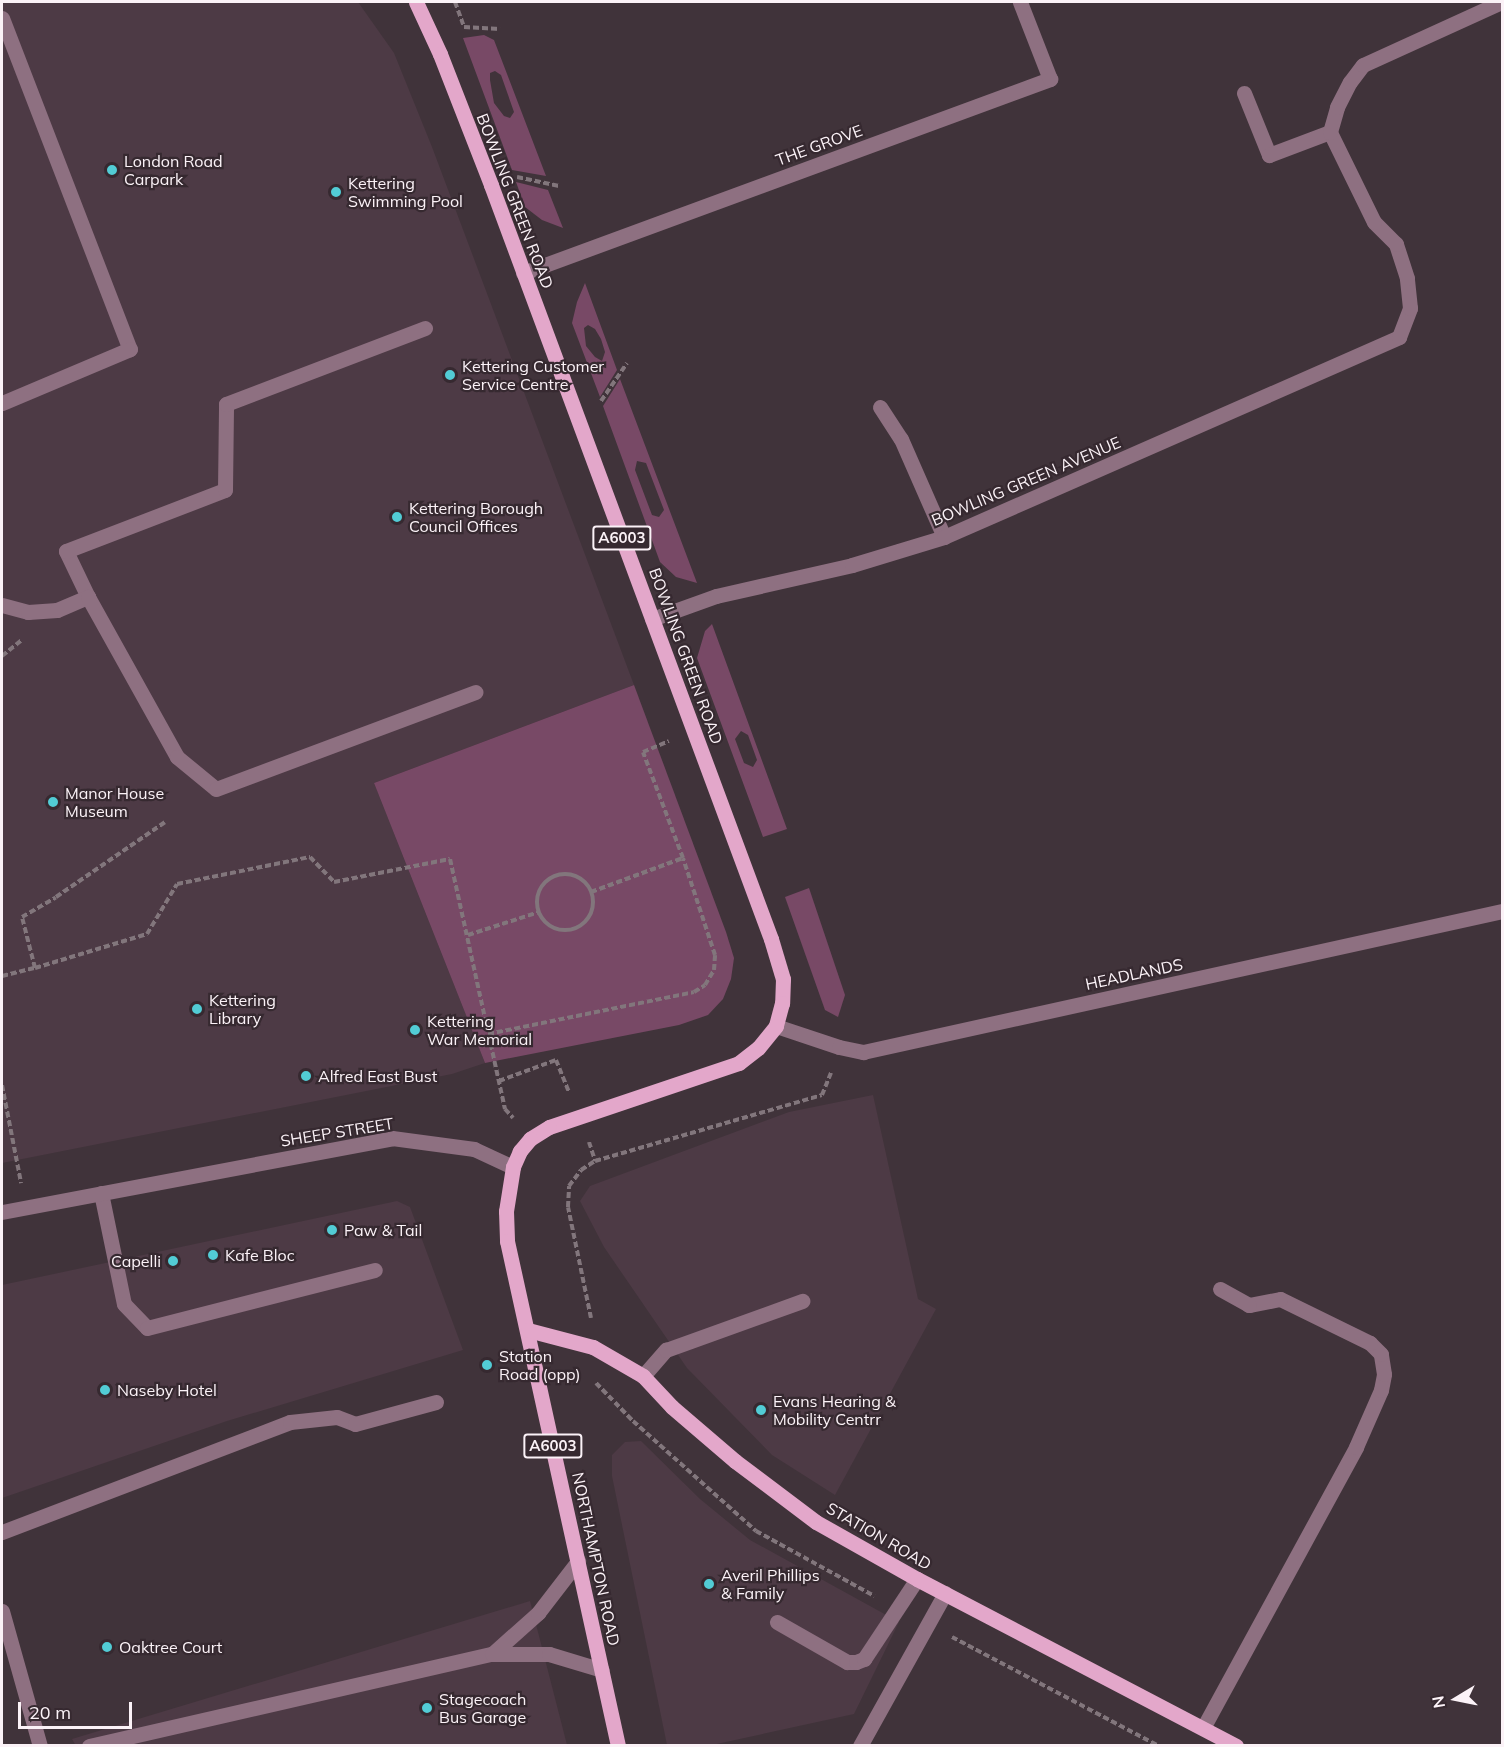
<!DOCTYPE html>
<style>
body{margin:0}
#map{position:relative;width:1504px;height:1747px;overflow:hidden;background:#40333a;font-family:Mulish,sans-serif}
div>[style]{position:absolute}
.built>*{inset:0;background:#4d3a45}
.green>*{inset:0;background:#784966}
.path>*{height:4px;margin-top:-2px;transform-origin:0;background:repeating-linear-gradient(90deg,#82767c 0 6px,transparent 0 9px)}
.path>.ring{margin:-2px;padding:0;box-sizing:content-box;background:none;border:4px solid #82767c;border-radius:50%}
.minor>*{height:15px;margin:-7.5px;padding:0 7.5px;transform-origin:7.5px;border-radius:7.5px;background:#8e7081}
.major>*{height:15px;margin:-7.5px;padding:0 7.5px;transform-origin:7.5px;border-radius:7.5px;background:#e3a7ca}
.dots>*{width:16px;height:16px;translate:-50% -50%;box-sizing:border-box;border:3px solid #362930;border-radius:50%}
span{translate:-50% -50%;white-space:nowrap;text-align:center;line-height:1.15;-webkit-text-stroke:4.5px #362930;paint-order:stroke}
.shield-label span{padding:2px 4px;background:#362930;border:2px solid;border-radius:4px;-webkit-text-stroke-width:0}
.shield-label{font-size:15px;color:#fbf2f7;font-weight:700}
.street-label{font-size:16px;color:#fbf2f7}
.poi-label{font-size:16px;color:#fbf2f7}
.left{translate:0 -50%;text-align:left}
.right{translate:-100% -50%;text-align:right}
.frame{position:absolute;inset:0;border:3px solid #fbf2f7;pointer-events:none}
.north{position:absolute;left:1426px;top:1669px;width:60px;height:60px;-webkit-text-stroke:4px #362930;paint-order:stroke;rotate:260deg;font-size:16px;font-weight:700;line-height:24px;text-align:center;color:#fbf2f7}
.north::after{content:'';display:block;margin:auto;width:21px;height:27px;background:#fbf2f7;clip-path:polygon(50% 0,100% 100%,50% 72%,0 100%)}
.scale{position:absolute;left:18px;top:1702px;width:114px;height:27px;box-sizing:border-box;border:3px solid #fbf2f7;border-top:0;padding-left:8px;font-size:18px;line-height:21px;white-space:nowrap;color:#fbf2f7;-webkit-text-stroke:4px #362930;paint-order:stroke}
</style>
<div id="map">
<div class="built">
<i style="clip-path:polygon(2px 2px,358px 2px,394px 53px,432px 147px,634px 685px,374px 783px,485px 1063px,452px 1074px,2px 1163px)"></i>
<i style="clip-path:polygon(873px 1095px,918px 1299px,936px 1309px,835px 1495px,772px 1455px,687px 1368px,604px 1247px,580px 1201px,590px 1186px,789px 1112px)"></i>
<i style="clip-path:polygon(397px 1201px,410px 1207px,463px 1350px,227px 1421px,2px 1498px,2px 1285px)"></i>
<i style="clip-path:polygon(641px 1441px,700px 1499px,750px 1540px,899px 1622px,854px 1714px,712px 1745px,667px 1745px,612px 1476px,612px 1455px,625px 1442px)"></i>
<i style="clip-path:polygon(530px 1601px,567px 1745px,76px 1746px,72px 1739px)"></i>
</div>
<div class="green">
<i style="clip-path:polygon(evenodd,484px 35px,494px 40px,546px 176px,512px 170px,463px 38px,484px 35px,495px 71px,501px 75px,514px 112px,510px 118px,504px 116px,494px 103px,490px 80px,490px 73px,495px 71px)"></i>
<i style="clip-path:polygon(516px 182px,548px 190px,563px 228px,542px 220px,525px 207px)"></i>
<i style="clip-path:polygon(evenodd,585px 283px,617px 370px,600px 397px,572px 323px,577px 302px,585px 283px,588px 325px,595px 329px,601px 339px,605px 352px,602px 361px,595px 357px,586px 346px,584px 328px,588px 325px)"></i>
<i style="clip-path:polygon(evenodd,620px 379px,697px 583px,676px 577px,660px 562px,603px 406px,620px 379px,637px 461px,646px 463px,664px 510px,659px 517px,652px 515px,635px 470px,637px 461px)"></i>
<i style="clip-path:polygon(evenodd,712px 624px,787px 829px,763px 837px,697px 658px,705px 631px,712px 624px,741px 731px,748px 735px,757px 760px,753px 767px,744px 763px,735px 739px,741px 731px)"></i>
<i style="clip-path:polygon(634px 685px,726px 932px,734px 958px,731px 979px,723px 999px,708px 1015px,679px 1025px,485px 1063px,374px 783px)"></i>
<i style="clip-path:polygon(809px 888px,845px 995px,838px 1017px,825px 1010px,785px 897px)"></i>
</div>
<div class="path">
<i style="left:455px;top:2px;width:27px;rotate:70deg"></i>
<i style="left:464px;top:27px;width:36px;rotate:3deg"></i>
<i style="left:517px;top:177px;width:43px;rotate:12.1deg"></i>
<i style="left:601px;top:401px;width:46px;rotate:-55.6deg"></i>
<i style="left:2px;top:656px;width:26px;rotate:-39deg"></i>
<i class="ring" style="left:537px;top:874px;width:52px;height:52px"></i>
<i style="left:591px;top:892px;width:98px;rotate:-20.3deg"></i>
<i style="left:683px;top:858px;width:113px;rotate:-110.7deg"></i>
<i style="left:643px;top:752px;width:28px;rotate:-23deg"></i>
<i style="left:468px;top:935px;width:75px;rotate:-17.9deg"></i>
<i style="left:35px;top:968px;width:117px;rotate:-16.9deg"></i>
<i style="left:147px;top:934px;width:58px;rotate:-59deg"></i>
<i style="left:177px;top:884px;width:136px;rotate:-11.5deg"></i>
<i style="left:310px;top:857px;width:35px;rotate:46deg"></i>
<i style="left:334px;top:882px;width:118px;rotate:-11.2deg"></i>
<i style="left:450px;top:859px;width:256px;rotate:77.6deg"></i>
<i style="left:505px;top:1109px;width:12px;rotate:48deg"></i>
<i style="left:2px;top:976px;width:34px;rotate:-14deg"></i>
<i style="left:35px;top:968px;width:53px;rotate:-104.3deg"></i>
<i style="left:22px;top:917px;width:39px;rotate:-30deg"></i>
<i style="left:56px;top:897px;width:132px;rotate:-34.5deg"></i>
<i style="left:488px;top:1034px;width:210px;rotate:-11.5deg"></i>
<i style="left:694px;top:992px;width:13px;rotate:-32deg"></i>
<i style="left:705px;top:985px;width:17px;rotate:-59deg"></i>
<i style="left:714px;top:970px;width:15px;rotate:-86deg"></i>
<i style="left:715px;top:955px;width:102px;rotate:-108.3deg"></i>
<i style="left:499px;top:1081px;width:61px;rotate:-20.2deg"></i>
<i style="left:556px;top:1060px;width:35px;rotate:68deg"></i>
<i style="left:2px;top:1085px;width:100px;rotate:79deg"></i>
<i style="left:589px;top:1142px;width:20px;rotate:72deg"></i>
<i style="left:591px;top:1318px;width:113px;rotate:-101.7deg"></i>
<i style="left:568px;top:1207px;width:21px;rotate:-87deg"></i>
<i style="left:569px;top:1186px;width:20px;rotate:-53deg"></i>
<i style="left:581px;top:1170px;width:17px;rotate:-33deg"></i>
<i style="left:595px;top:1161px;width:236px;rotate:-16.2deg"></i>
<i style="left:822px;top:1095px;width:24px;rotate:-68deg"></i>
<i style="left:596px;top:1383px;width:53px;rotate:45.8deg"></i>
<i style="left:633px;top:1421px;width:165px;rotate:41.8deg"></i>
<i style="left:756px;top:1531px;width:135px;rotate:28.8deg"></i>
<i style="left:952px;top:1637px;width:234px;rotate:27.8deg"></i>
</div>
<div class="minor">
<i style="left:2px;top:18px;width:355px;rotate:68.9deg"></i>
<i style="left:130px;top:349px;width:139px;rotate:157.1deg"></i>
<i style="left:1244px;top:93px;width:67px;rotate:68deg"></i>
<i style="left:1269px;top:155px;width:65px;rotate:-20.7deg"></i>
<i style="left:523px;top:273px;width:562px;rotate:-20.21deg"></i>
<i style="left:1050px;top:79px;width:83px;rotate:-111.3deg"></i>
<i style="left:880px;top:407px;width:38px;rotate:57deg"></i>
<i style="left:901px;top:439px;width:107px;rotate:66.3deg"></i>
<i style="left:88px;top:597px;width:51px;rotate:-115.6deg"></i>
<i style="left:66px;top:551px;width:170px;rotate:-21deg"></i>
<i style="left:225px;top:490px;width:86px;rotate:-89.3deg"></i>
<i style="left:226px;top:404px;width:213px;rotate:-20.9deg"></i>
<i style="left:2px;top:605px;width:27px;rotate:15deg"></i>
<i style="left:28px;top:612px;width:29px;rotate:-4deg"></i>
<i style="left:57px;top:610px;width:34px;rotate:-23deg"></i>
<i style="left:88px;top:597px;width:183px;rotate:60.9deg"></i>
<i style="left:177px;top:757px;width:50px;rotate:39.4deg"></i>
<i style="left:216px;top:789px;width:277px;rotate:-20.5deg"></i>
<i style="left:652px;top:619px;width:68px;rotate:-19.8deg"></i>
<i style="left:716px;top:596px;width:139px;rotate:-12.8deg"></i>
<i style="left:852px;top:565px;width:96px;rotate:-16.9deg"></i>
<i style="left:944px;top:537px;width:497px;rotate:-23.7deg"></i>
<i style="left:1399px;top:337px;width:31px;rotate:-69deg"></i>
<i style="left:1410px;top:308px;width:30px;rotate:-96deg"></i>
<i style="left:1407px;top:278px;width:36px;rotate:-108deg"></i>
<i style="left:1396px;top:244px;width:31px;rotate:-135deg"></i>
<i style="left:1374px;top:222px;width:100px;rotate:-116.1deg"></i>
<i style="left:1330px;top:132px;width:26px;rotate:-74deg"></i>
<i style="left:1337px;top:107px;width:28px;rotate:-63deg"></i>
<i style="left:1350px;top:82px;width:21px;rotate:-53deg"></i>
<i style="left:1363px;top:65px;width:152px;rotate:-24.5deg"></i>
<i style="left:776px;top:1026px;width:66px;rotate:18.4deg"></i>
<i style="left:839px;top:1047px;width:25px;rotate:12deg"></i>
<i style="left:863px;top:1052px;width:654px;rotate:-12.44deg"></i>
<i style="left:101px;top:1193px;width:113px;rotate:78.3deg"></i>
<i style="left:124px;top:1304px;width:33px;rotate:46deg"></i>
<i style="left:147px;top:1328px;width:235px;rotate:-14.3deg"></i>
<i style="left:2px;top:1212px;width:397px;rotate:-10.7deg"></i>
<i style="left:392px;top:1138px;width:83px;rotate:7.6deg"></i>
<i style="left:474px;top:1149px;width:43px;rotate:24.8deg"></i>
<i style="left:643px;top:1376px;width:35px;rotate:-49deg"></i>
<i style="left:666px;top:1350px;width:145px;rotate:-19.8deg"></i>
<i style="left:2px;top:1532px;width:308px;rotate:-20.9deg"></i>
<i style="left:290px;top:1422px;width:47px;rotate:-6.1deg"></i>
<i style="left:337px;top:1417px;width:19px;rotate:21deg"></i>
<i style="left:355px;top:1424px;width:84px;rotate:-15.2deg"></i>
<i style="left:2px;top:1611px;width:140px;rotate:74.3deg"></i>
<i style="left:777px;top:1622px;width:81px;rotate:29.7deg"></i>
<i style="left:847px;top:1662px;width:9px"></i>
<i style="left:856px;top:1662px;width:9px;rotate:-21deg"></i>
<i style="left:864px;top:1659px;width:96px;rotate:-56.5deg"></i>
<i style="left:492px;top:1654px;width:62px;rotate:-41.7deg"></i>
<i style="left:538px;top:1613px;width:66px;rotate:-52.4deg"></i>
<i style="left:1203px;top:1728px;width:320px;rotate:-61.4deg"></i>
<i style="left:1356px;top:1447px;width:62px;rotate:-66.3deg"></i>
<i style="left:1381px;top:1390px;width:16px;rotate:-79deg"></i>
<i style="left:1384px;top:1374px;width:20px;rotate:-99deg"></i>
<i style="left:1381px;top:1354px;width:16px;rotate:-135deg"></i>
<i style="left:1370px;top:1343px;width:100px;rotate:-153.9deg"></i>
<i style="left:1280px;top:1299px;width:32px;rotate:169deg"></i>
<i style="left:1249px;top:1305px;width:33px;rotate:-151deg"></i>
<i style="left:89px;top:1746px;width:413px;rotate:-12.9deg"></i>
<i style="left:492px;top:1654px;width:57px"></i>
<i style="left:549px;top:1654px;width:55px;rotate:16.8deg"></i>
<i style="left:860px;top:1746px;width:175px;rotate:-60.9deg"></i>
</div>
<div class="major">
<i style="left:416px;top:2px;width:57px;rotate:65.2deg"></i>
<i style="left:440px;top:54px;width:141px;rotate:68.7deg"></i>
<i style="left:491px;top:185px;width:804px;rotate:69.63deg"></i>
<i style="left:771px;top:939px;width:42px;rotate:73.3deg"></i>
<i style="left:783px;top:979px;width:24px;rotate:92deg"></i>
<i style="left:782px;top:1003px;width:24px;rotate:105deg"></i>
<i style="left:776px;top:1026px;width:28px;rotate:129deg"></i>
<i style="left:758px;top:1048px;width:24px;rotate:142deg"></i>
<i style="left:739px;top:1063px;width:200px;rotate:161.4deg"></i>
<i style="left:549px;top:1127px;width:22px;rotate:148deg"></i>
<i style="left:530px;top:1139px;width:16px;rotate:130deg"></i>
<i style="left:520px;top:1151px;width:17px;rotate:114deg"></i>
<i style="left:513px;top:1167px;width:45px;rotate:99deg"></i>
<i style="left:506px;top:1211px;width:30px;rotate:88deg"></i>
<i style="left:507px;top:1241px;width:517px;rotate:77.6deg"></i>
<i style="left:528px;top:1330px;width:67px;rotate:14.7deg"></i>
<i style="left:593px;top:1347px;width:58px;rotate:30.1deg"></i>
<i style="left:643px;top:1376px;width:42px;rotate:46.9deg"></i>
<i style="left:672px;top:1407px;width:83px;rotate:40.6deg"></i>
<i style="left:735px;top:1461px;width:101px;rotate:37deg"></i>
<i style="left:816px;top:1522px;width:116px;rotate:29.4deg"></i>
<i style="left:917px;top:1579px;width:360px;rotate:27.6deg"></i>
</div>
<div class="dots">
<i style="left:112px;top:170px;background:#52ccd5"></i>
<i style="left:336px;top:192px;background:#52ccd5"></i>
<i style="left:450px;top:375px;background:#52ccd5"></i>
<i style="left:397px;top:517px;background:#52ccd5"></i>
<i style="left:53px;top:802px;background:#52ccd5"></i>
<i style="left:197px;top:1009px;background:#52ccd5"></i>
<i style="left:415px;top:1030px;background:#52ccd5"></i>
<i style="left:306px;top:1076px;background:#52ccd5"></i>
<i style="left:332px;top:1230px;background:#52ccd5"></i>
<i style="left:213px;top:1255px;background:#52ccd5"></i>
<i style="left:173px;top:1261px;background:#52ccd5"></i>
<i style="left:487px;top:1365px;background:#52ccd5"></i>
<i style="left:105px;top:1390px;background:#52ccd5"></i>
<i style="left:761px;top:1410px;background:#52ccd5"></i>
<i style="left:709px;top:1584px;background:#52ccd5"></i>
<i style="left:107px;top:1647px;background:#52ccd5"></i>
<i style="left:427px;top:1708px;background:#52ccd5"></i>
</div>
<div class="shield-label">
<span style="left:622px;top:538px">A6003</span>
<span style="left:553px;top:1446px">A6003</span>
</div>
<div class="street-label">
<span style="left:819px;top:145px;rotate:-20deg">THE GROVE</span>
<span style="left:515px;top:201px;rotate:69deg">BOWLING GREEN ROAD</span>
<span style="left:1026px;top:481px;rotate:-23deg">BOWLING GREEN AVENUE</span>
<span style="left:686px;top:656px;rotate:70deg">BOWLING GREEN ROAD</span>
<span style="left:1134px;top:974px;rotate:-12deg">HEADLANDS</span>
<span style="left:337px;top:1132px;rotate:-9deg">SHEEP STREET</span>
<span style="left:879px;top:1536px;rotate:30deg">STATION ROAD</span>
<span style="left:596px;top:1559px;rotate:78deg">NORTHAMPTON ROAD</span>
</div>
<div class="poi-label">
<span class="left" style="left:124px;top:170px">London Road<br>Carpark</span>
<span class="left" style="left:348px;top:192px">Kettering<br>Swimming Pool</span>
<span class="left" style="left:462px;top:375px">Kettering Customer<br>Service Centre</span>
<span class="left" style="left:409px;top:517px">Kettering Borough<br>Council Offices</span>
<span class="left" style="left:65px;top:802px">Manor House<br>Museum</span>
<span class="left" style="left:209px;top:1009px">Kettering<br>Library</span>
<span class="left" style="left:427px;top:1030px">Kettering<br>War Memorial</span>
<span class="left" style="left:318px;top:1076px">Alfred East Bust</span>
<span class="left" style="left:344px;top:1230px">Paw &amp; Tail</span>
<span class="left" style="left:225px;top:1255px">Kafe Bloc</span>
<span class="right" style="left:161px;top:1261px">Capelli</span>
<span class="left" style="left:499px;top:1365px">Station<br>Road (opp)</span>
<span class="left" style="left:117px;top:1390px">Naseby Hotel</span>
<span class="left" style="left:773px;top:1410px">Evans Hearing &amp;<br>Mobility Centrr</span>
<span class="left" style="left:721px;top:1584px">Averil Phillips<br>&amp; Family</span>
<span class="left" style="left:119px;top:1647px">Oaktree Court</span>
<span class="left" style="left:439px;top:1708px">Stagecoach<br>Bus Garage</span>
</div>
<div class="frame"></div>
<div class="north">N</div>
<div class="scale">20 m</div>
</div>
